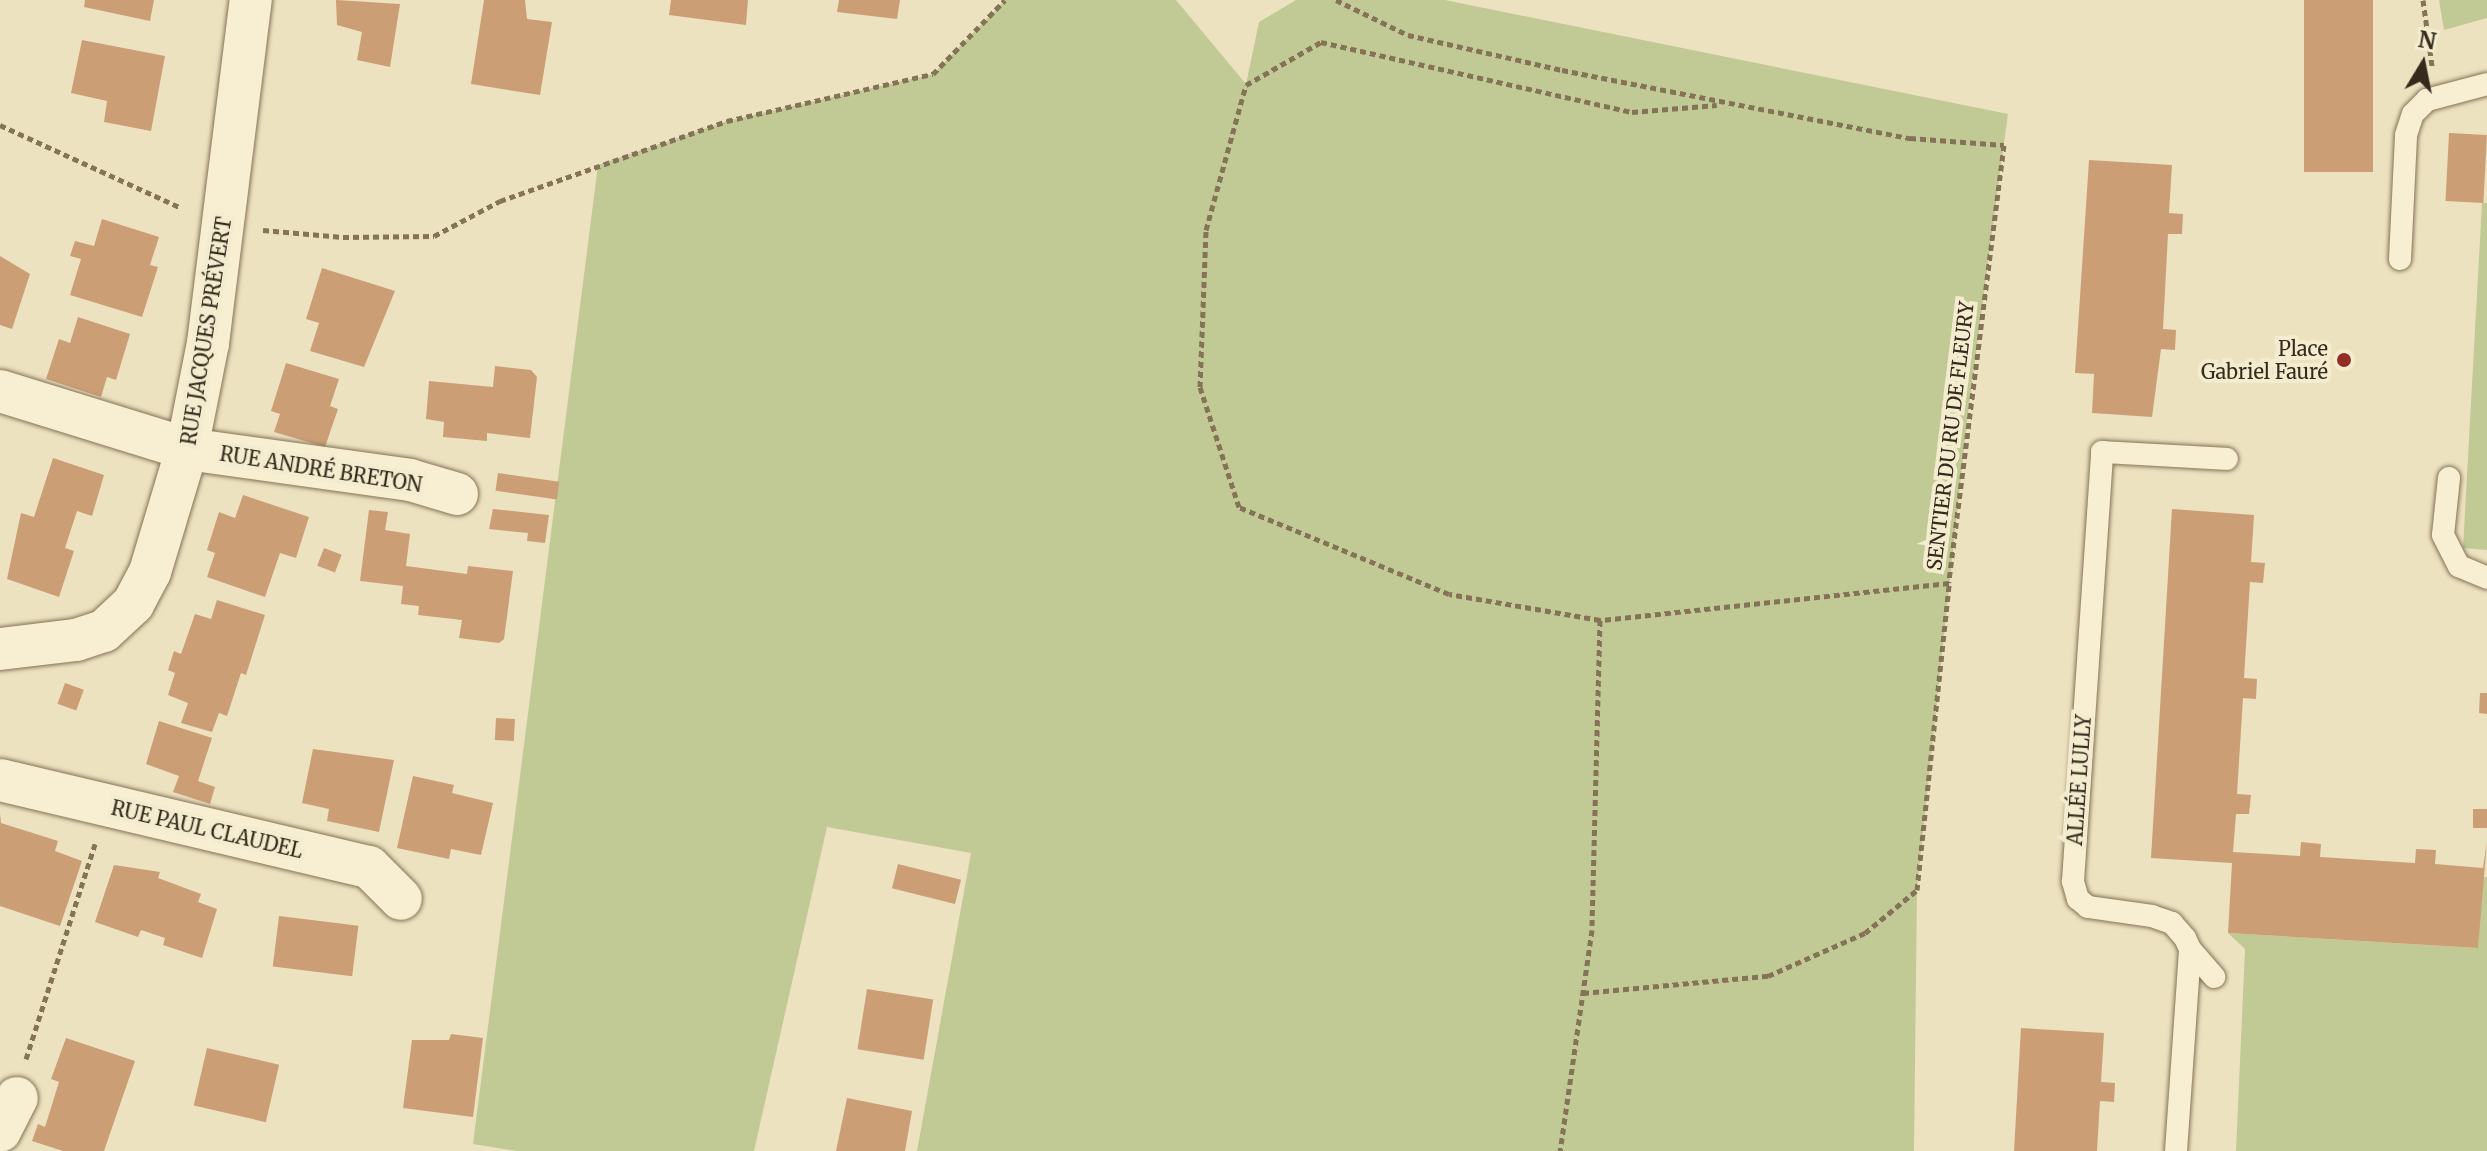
<!DOCTYPE html>
<meta charset="utf-8">
<style>
body{margin:0}
#map{position:relative;width:2487px;height:1151px;overflow:hidden;background:#ede2c0;font-family:Merriweather,serif}
div>[style]{position:absolute}
.green>*{inset:0;background:#c1ca94}
.building>*{inset:0;background:#cb9e76;transform-origin:0 0}
.path>*{height:5px;margin-top:-2.5px;transform-origin:0;background:repeating-linear-gradient(90deg,#857358 0 6px,transparent 0 10px)}
.roads{filter:drop-shadow(0 0 2px #857358) drop-shadow(0 0 2px #857358)}
.lane>*{height:22px;margin:-11px;padding:0 11px;transform-origin:11px;border-radius:11px;background:#f8efd2}
.street>*{height:42px;margin:-21px;padding:0 21px;transform-origin:21px;border-radius:21px;background:#f8efd2}
.dots>*{width:22px;height:22px;translate:-50% -50%;box-sizing:border-box;border:4px solid #f4eccf;border-radius:50%}
span{translate:-50% -50%;white-space:nowrap;text-align:center;line-height:1.15;-webkit-text-stroke:8px #f4eccf;paint-order:stroke}
.street-label{font-size:20px;color:#352a1c}
.poi-label{font-size:20px;color:#352a1c}
.right{translate:-100% -50%;text-align:right}
.north{position:absolute;left:2383px;top:24px;width:80px;height:80px;-webkit-text-stroke:6px #f4eccf;paint-order:stroke;rotate:10deg;font-size:22px;font-weight:700;line-height:32px;text-align:center;color:#352a1c}
.north::after{content:'';display:block;margin:auto;width:28px;height:36px;background:#352a1c;clip-path:polygon(50% 0,100% 100%,50% 72%,0 100%)}
</style>
<div id="map">
<div class="green">
<i style="clip-path:polygon(1005px 0,1176px 0,1246px 84px,1259px 22px,1296px 0,1445px 0,2008px 114px,1967px 420px,1917px 890px,1914px 1151px,917px 1151px,971px 853px,827px 827px,754px 1151px,517px 1151px,473px 1144px,598px 165px,727px 121px,933px 74px)"></i>
<i style="clip-path:polygon(2439px 0,2487px 0,2487px 18px,2444px 30px)"></i>
<i style="clip-path:polygon(2482px 203px,2487px 203px,2487px 550px,2463px 548px)"></i>
<i style="clip-path:polygon(2482px 877px,2487px 877px,2487px 1151px,2236px 1151px,2245px 949px,2228px 933px,2478px 948px)"></i>
</div>
<div class="building">
<i style="clip-path:polygon(85px 0,154px 0,150px 21px,84px 7px)"></i>
<i style="clip-path:polygon(336px 0,400px 4px,390px 67px,357px 60px,362px 32px,337px 25px)"></i>
<i style="clip-path:polygon(484px 0,525px 0,527px 19px,552px 22px,540px 95px,471px 84px)"></i>
<i style="clip-path:polygon(671px 0,748px 0,746px 25px,669px 15px)"></i>
<i style="clip-path:polygon(839px 0,900px 0,897px 19px,837px 12px)"></i>
<i style="left:2304px;top:0;width:69px;height:172px"></i>
<i style="clip-path:polygon(82px 40px,165px 56px,151px 131px,104px 122px,107px 101px,71px 93px)"></i>
<i style="left:2449px;top:133px;width:38px;height:68px;rotate:3deg"></i>
<i style="clip-path:polygon(2089px 160px,2172px 165px,2169px 213px,2183px 214px,2182px 234px,2168px 234px,2163px 329px,2176px 330px,2175px 350px,2161px 349px,2152px 417px,2092px 413px,2094px 374px,2075px 373px)"></i>
<i style="clip-path:polygon(102px 219px,159px 237px,150px 265px,158px 267px,142px 317px,70px 295px,81px 259px,70px 256px,75px 241px,94px 246px)"></i>
<i style="clip-path:polygon(0 256px,30px 274px,12px 329px,0 325px)"></i>
<i style="clip-path:polygon(322px 268px,395px 291px,364px 367px,310px 351px,319px 323px,306px 319px)"></i>
<i style="clip-path:polygon(78px 317px,130px 334px,116px 380px,107px 377px,101px 397px,46px 379px,59px 339px,70px 343px)"></i>
<i style="clip-path:polygon(286px 363px,339px 379px,330px 406px,338px 409px,325px 447px,274px 432px,280px 414px,271px 411px)"></i>
<i style="clip-path:polygon(495px 366px,531px 370px,537px 377px,530px 438px,487px 433px,487px 441px,443px 437px,444px 422px,426px 419px,429px 381px,493px 387px)"></i>
<i style="clip-path:polygon(53px 458px,104px 475px,92px 516px,77px 511px,65px 548px,74px 551px,59px 597px,7px 579px,21px 513px,34px 517px)"></i>
<i style="left:498px;top:473px;width:62px;height:18px;rotate:8deg"></i>
<i style="clip-path:polygon(243px 495px,309px 517px,296px 558px,280px 553px,265px 597px,207px 577px,215px 553px,207px 550px,219px 512px,235px 518px)"></i>
<i style="clip-path:polygon(493px 509px,549px 515px,545px 543px,527px 541px,528px 533px,489px 529px)"></i>
<i style="clip-path:polygon(2172px 509px,2254px 515px,2251px 562px,2265px 563px,2263px 583px,2250px 582px,2244px 678px,2257px 679px,2256px 699px,2243px 698px,2237px 794px,2251px 795px,2249px 814px,2236px 814px,2233px 852px,2300px 856px,2301px 842px,2321px 844px,2320px 857px,2415px 863px,2416px 849px,2436px 850px,2435px 864px,2483px 868px,2487px 841px,2478px 948px,2228px 933px,2232px 863px,2151px 858px)"></i>
<i style="clip-path:polygon(369px 510px,388px 512px,385px 530px,410px 534px,406px 566px,467px 574px,468px 566px,513px 571px,504px 639px,499px 643px,459px 638px,462px 620px,418px 615px,419px 606px,401px 604px,403px 586px,360px 581px)"></i>
<i style="left:324px;top:548px;width:19px;height:19px;rotate:21deg"></i>
<i style="clip-path:polygon(217px 600px,265px 615px,246px 675px,241px 673px,227px 716px,219px 713px,212px 732px,181px 723px,188px 703px,168px 695px,175px 673px,168px 670px,174px 651px,181px 654px,195px 614px,211px 619px)"></i>
<i style="left:65px;top:683px;width:20px;height:22px;rotate:20deg"></i>
<i style="clip-path:polygon(2480px 693px,2487px 693px,2487px 714px,2479px 713px)"></i>
<i style="left:496px;top:718px;width:19px;height:22px;rotate:3deg"></i>
<i style="clip-path:polygon(159px 721px,212px 738px,198px 781px,215px 787px,210px 804px,173px 792px,179px 776px,146px 764px)"></i>
<i style="clip-path:polygon(313px 749px,394px 760px,379px 832px,327px 821px,329px 809px,302px 803px)"></i>
<i style="clip-path:polygon(413px 776px,454px 785px,452px 793px,493px 803px,481px 855px,451px 849px,449px 859px,397px 848px)"></i>
<i style="left:2473px;top:809px;width:14px;height:19px"></i>
<i style="clip-path:polygon(0 813px,1px 823px,58px 841px,55px 851px,82px 861px,60px 926px,0 906px)"></i>
<i style="left:898px;top:864px;width:65px;height:25px;rotate:14deg"></i>
<i style="clip-path:polygon(114px 865px,160px 872px,158px 878px,201px 894px,198px 902px,217px 909px,202px 958px,163px 945px,165px 938px,141px 930px,138px 937px,95px 922px)"></i>
<i style="left:279px;top:916px;width:80px;height:51px;rotate:7deg"></i>
<i style="left:867px;top:989px;width:67px;height:61px;rotate:9deg"></i>
<i style="clip-path:polygon(2021px 1028px,2104px 1033px,2101px 1082px,2115px 1083px,2114px 1102px,2100px 1101px,2097px 1151px,2014px 1151px)"></i>
<i style="clip-path:polygon(451px 1034px,483px 1038px,473px 1117px,403px 1108px,412px 1040px,449px 1040px)"></i>
<i style="clip-path:polygon(66px 1038px,135px 1061px,104px 1151px,63px 1151px,32px 1141px,38px 1124px,45px 1127px,59px 1082px,51px 1079px)"></i>
<i style="left:207px;top:1048px;width:74px;height:59px;rotate:13deg"></i>
<i style="clip-path:polygon(847px 1098px,912px 1111px,905px 1151px,836px 1151px)"></i>
</div>
<div class="path">
<i style="left:1336px;top:0;width:80px;rotate:25.9deg"></i>
<i style="left:1408px;top:35px;width:158px;rotate:12.8deg"></i>
<i style="left:1562px;top:70px;width:355px;rotate:11.1deg"></i>
<i style="left:1910px;top:138px;width:94px;rotate:4.3deg"></i>
<i style="left:2004px;top:145px;width:441px;rotate:97.2deg"></i>
<i style="left:1949px;top:583px;width:351px;rotate:173.9deg"></i>
<i style="left:1600px;top:620px;width:310px;rotate:91.5deg"></i>
<i style="left:1592px;top:930px;width:223px;rotate:98.2deg"></i>
<i style="left:2423px;top:0;width:67px;rotate:82.2deg"></i>
<i style="left:0;top:125px;width:199px;rotate:24.6deg"></i>
<i style="left:263px;top:230px;width:80px;rotate:5deg"></i>
<i style="left:343px;top:237px;width:91px;rotate:-0.6deg"></i>
<i style="left:434px;top:236px;width:75px;rotate:-27.9deg"></i>
<i style="left:500px;top:201px;width:241px;rotate:-19.4deg"></i>
<i style="left:727px;top:121px;width:211px;rotate:-12.9deg"></i>
<i style="left:933px;top:74px;width:103px;rotate:-45.8deg"></i>
<i style="left:1600px;top:620px;width:153px;rotate:-170.2deg"></i>
<i style="left:1449px;top:594px;width:227px;rotate:-157.5deg"></i>
<i style="left:1239px;top:507px;width:126px;rotate:-108deg"></i>
<i style="left:1200px;top:387px;width:157px;rotate:-87.8deg"></i>
<i style="left:1206px;top:230px;width:150px;rotate:-74.6deg"></i>
<i style="left:1246px;top:85px;width:86px;rotate:-29.8deg"></i>
<i style="left:1321px;top:42px;width:319px;rotate:12.7deg"></i>
<i style="left:1632px;top:112px;width:85px;rotate:-4.7deg"></i>
<i style="left:1583px;top:993px;width:186px;rotate:-5.3deg"></i>
<i style="left:1768px;top:976px;width:106px;rotate:-23.9deg"></i>
<i style="left:1865px;top:933px;width:67px;rotate:-39.6deg"></i>
<i style="left:1917px;top:890px;width:309px;rotate:-84deg"></i>
<i style="left:26px;top:1059px;width:226px;rotate:-72.2deg"></i>
</div>
<div class="roads">
<div class="lane">
<i style="left:2400px;top:259px;width:124px;rotate:-87.2deg"></i>
<i style="left:2406px;top:135px;width:22px;rotate:-72deg"></i>
<i style="left:2413px;top:114px;width:20px;rotate:-45deg"></i>
<i style="left:2427px;top:100px;width:62px;rotate:-14.9deg"></i>
<i style="left:2449px;top:478px;width:57px;rotate:96deg"></i>
<i style="left:2443px;top:535px;width:35px;rotate:63deg"></i>
<i style="left:2459px;top:566px;width:30px;rotate:23deg"></i>
<i style="left:2190px;top:949px;width:37px;rotate:49deg"></i>
<i style="left:2176px;top:1151px;width:202px;rotate:-86deg"></i>
<i style="left:2190px;top:949px;width:12px;rotate:-114deg"></i>
<i style="left:2185px;top:938px;width:20px;rotate:-131deg"></i>
<i style="left:2172px;top:923px;width:21px;rotate:-161deg"></i>
<i style="left:2152px;top:916px;width:65px;rotate:-172deg"></i>
<i style="left:2088px;top:907px;width:13px;rotate:-141deg"></i>
<i style="left:2078px;top:899px;width:19px;rotate:-106deg"></i>
<i style="left:2073px;top:881px;width:430px;rotate:-86.1deg"></i>
<i style="left:2102px;top:452px;width:125px;rotate:3.2deg"></i>
</div>
<div class="street">
<i style="left:0;top:391px;width:196px;rotate:17.2deg"></i>
<i style="left:187px;top:449px;width:225px;rotate:7.9deg"></i>
<i style="left:410px;top:480px;width:49px;rotate:16.6deg"></i>
<i style="left:0;top:649px;width:77px;rotate:-6.8deg"></i>
<i style="left:76px;top:640px;width:29px;rotate:-18deg"></i>
<i style="left:104px;top:631px;width:40px;rotate:-43deg"></i>
<i style="left:133px;top:604px;width:36px;rotate:-62deg"></i>
<i style="left:150px;top:572px;width:128px;rotate:-73.3deg"></i>
<i style="left:187px;top:449px;width:108px;rotate:-78.8deg"></i>
<i style="left:208px;top:343px;width:346px;rotate:-82.9deg"></i>
<i style="left:0;top:780px;width:379px;rotate:13.3deg"></i>
<i style="left:369px;top:867px;width:45px;rotate:45deg"></i>
<i style="left:0;top:1131px;width:37px;rotate:-63deg"></i>
</div>
</div>
<div class="dots">
<i style="left:2344px;top:360px;background:#932f29"></i>
</div>
<div class="street-label">
<span style="left:206px;top:331px;rotate:-81deg">RUE JACQUES PRÉVERT</span>
<span style="left:1950px;top:436px;rotate:-83deg">SENTIER DU RU DE FLEURY</span>
<span style="left:321px;top:469px;rotate:9deg">RUE ANDRÉ BRETON</span>
<span style="left:2079px;top:780px;rotate:-86deg">ALLÉE LULLY</span>
<span style="left:207px;top:829px;rotate:13deg">RUE PAUL CLAUDEL</span>
</div>
<div class="poi-label">
<span class="right" style="left:2328px;top:360px">Place<br>Gabriel Fauré</span>
</div>
<div class="north">N</div>
</div>
